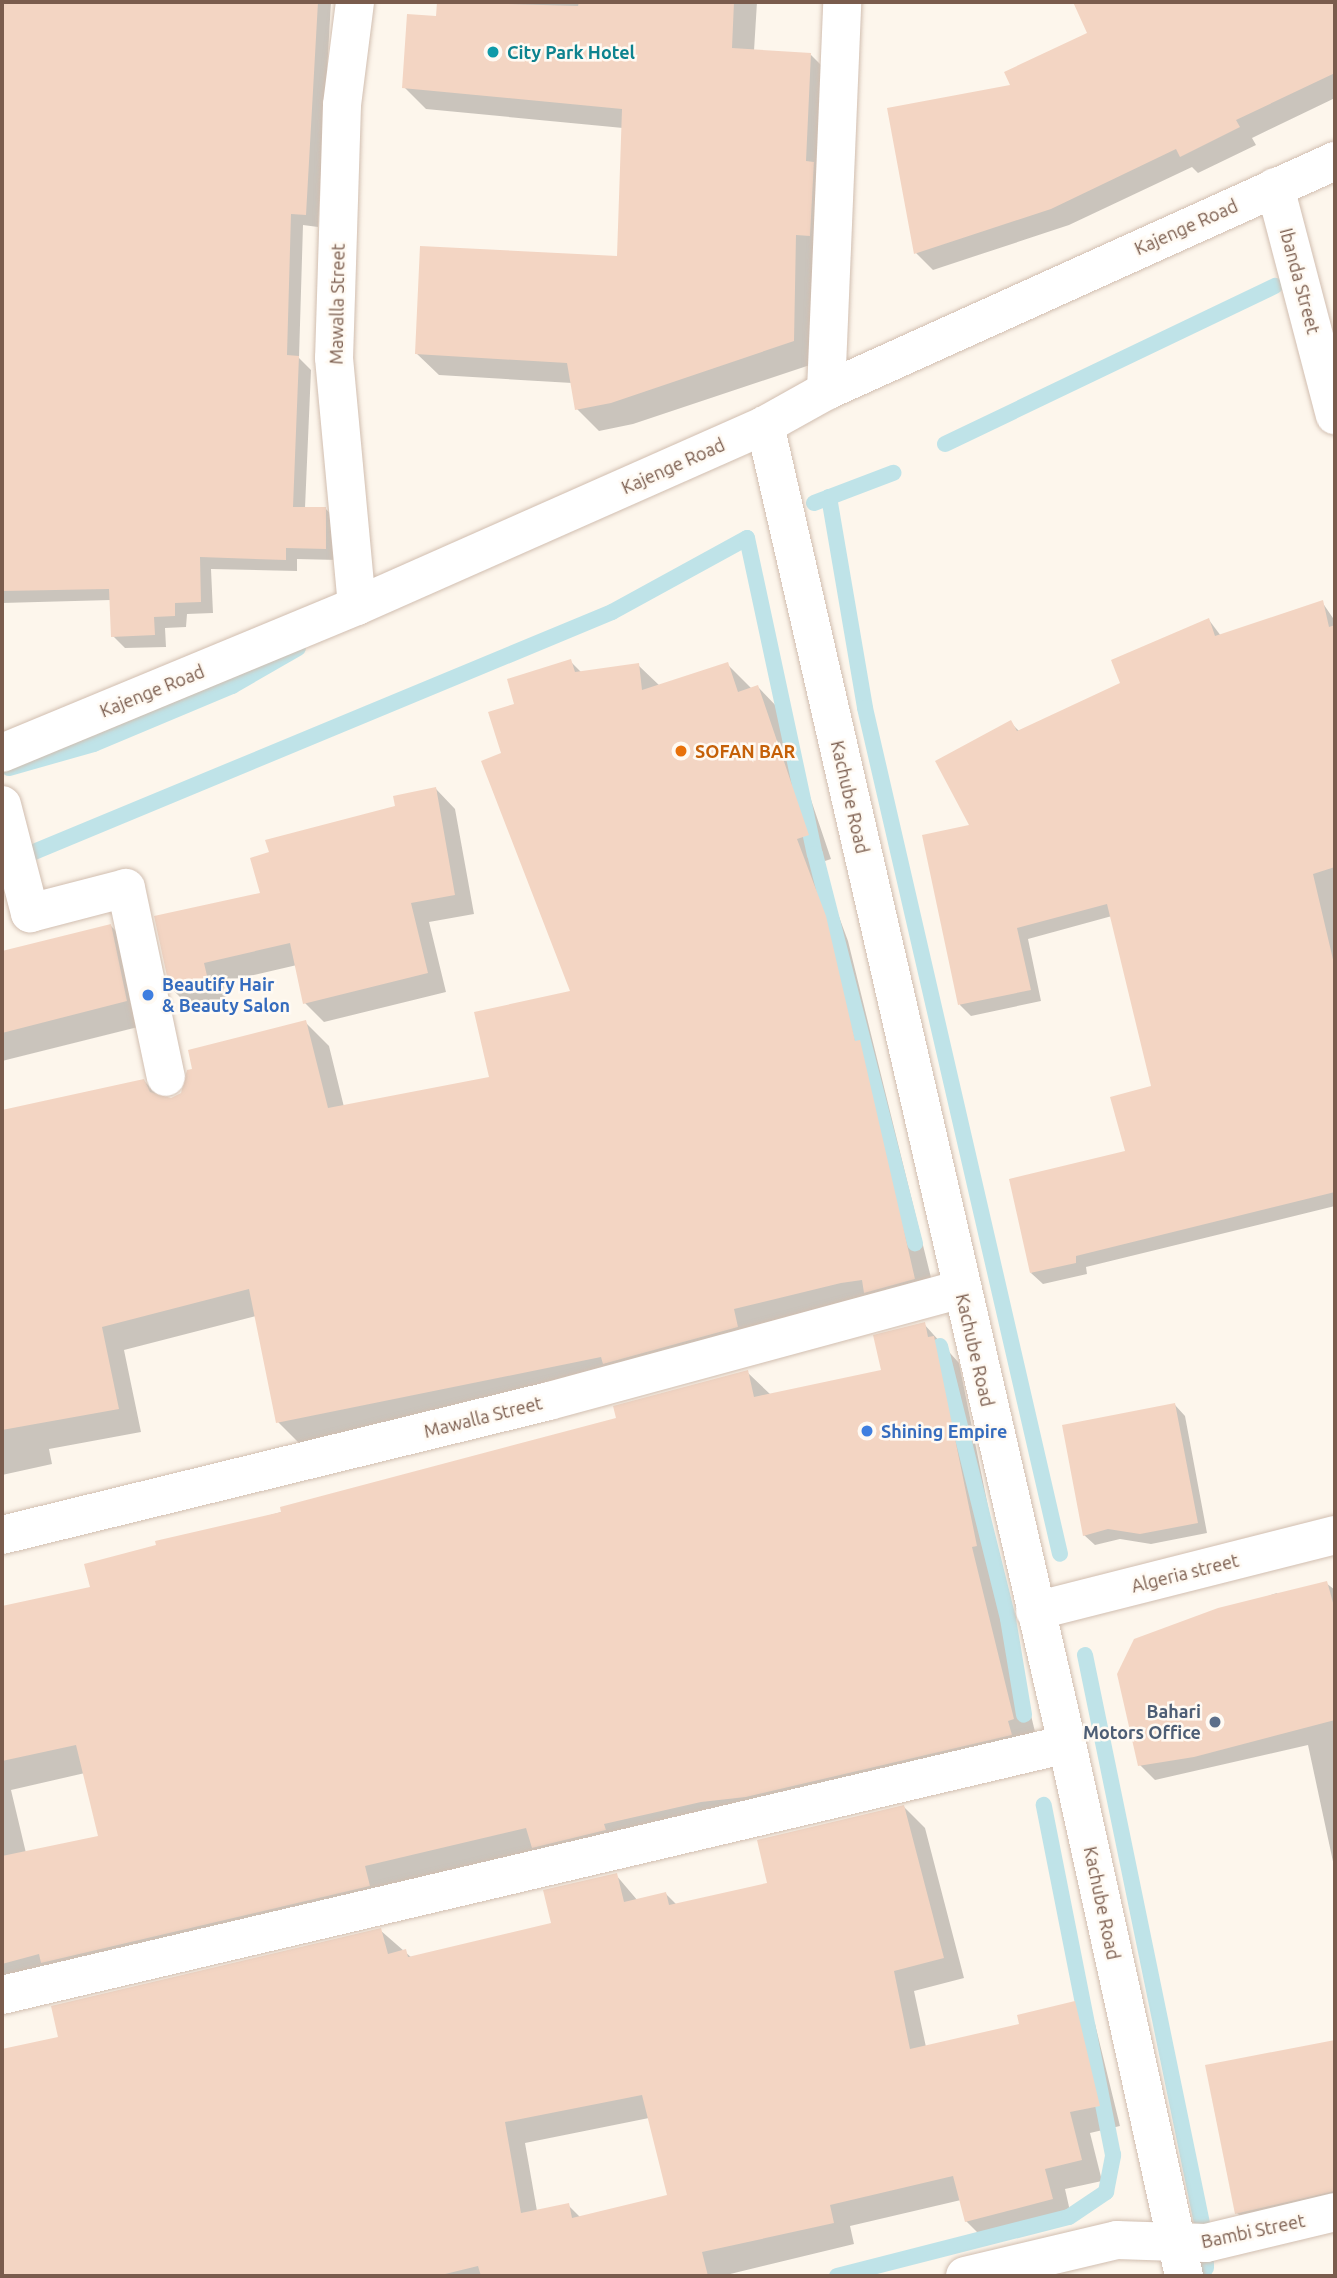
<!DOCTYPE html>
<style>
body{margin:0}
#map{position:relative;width:1337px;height:2278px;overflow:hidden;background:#fdf6ec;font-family:Ubuntu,sans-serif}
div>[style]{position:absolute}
.shadow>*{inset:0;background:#0003}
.stream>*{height:16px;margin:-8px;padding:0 8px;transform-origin:8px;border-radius:8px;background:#bfe3e8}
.building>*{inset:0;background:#f3d5c3}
.roads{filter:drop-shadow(0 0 2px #d1beb0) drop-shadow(0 0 2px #d1beb0)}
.street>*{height:38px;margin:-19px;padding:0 19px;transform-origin:19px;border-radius:19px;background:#fff}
.secondary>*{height:38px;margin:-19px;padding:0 19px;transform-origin:19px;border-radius:19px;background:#fff}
.dots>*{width:19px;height:19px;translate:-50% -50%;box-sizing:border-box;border:4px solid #fffaf3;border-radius:50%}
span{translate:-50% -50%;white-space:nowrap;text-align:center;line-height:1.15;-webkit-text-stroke:5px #fffaf3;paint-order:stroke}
.culture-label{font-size:18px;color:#0d838f;font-weight:700}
.left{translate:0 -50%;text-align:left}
.street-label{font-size:18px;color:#7a5c4d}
.food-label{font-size:18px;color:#c56008;font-weight:700}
.shop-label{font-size:18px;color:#366cbe;font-weight:700}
.service-label{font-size:18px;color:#4e5e75;font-weight:700}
.right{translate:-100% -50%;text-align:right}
.frame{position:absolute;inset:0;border:4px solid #7a5c4d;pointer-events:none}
</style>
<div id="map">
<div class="shadow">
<i style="clip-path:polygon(2px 2px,331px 2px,318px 227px,303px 225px,299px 358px,311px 370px,305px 508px,325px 508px,337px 521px,338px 560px,297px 559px,297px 571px,211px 569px,213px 613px,187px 614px,186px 627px,165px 628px,166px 647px,125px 648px,113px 636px,111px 600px,2px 603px)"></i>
<i style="clip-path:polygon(439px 2px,757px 2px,754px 51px,811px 55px,833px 77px,816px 363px,633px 424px,599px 431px,577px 409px,572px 383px,439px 375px,416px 353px,618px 258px,623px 128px,426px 109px,404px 87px,437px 18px)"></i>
<i style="clip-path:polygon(1075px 2px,1335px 2px,1335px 98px,1252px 138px,1256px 145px,1198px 173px,1192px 167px,1069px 225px,933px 270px,916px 253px,1012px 86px,1090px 34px)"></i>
<i style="clip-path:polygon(1322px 602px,1335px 621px,1335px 1206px,1086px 1267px,1087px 1274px,1043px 1284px,1031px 1273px,1127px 1152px,1153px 1088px,1112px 916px,1028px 939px,1041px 1001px,971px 1016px,960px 1005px,971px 826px,1011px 723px,1020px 732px,1122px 684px,1209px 620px,1221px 636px)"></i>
<i style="clip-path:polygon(570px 661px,582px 673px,638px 665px,660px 686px,727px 664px,752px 689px,758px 687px,781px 711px,831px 859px,819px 863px,848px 941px,937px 1302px,301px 1445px,278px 1422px,256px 1316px,124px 1350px,141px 1432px,49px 1449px,52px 1464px,2px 1475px,2px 1111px,144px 1081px,159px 1096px,171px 1100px,305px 1022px,329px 1046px,344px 1107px,491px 1079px,573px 992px,503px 754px,516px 705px)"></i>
<i style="clip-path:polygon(436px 789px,455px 809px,474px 914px,429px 922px,446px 992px,324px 1022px,305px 1003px,297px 965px,223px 982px,227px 999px,191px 1008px,172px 989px,262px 894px,397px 808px)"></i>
<i style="clip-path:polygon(111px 926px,134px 949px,150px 1024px,2px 1061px,2px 964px,36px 957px)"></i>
<i style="clip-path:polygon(evenodd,924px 1324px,959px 1363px,1001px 1571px,996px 1572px,1038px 1744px,2px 1996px,2px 1610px,92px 1588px,87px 1565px,618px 1420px,747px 1372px,771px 1395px,883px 1372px,924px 1324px,85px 1773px,100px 1837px,26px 1853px,11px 1790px,85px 1773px)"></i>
<i style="clip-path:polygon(1175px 1405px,1185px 1416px,1207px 1533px,1151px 1544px,1120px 1539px,1095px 1545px,1084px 1535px)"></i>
<i style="clip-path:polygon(1326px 1583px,1335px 1590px,1335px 1871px,1308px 1745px,1155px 1780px,1140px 1765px,1136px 1640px,1277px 1593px,1280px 1597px)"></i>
<i style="clip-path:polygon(evenodd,904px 1807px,925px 1828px,964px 1978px,914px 1991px,926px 2047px,1021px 2025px,1074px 2003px,1095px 2024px,1120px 2126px,1090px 2133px,1102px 2181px,1065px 2189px,1072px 2220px,987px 2242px,966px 2221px,961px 2200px,850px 2226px,854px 2244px,722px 2276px,2px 2276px,2px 2051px,60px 2038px,380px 1930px,412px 1958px,553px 1925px,616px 1875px,638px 1901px,666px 1894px,677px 1905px,769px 1884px,904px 1807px,649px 2118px,669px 2196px,581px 2218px,568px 2205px,537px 2211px,525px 2143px,649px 2118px)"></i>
<i style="clip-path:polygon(1335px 2042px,1335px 2208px,1252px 2228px,1237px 2213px,1208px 2066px)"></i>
</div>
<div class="stream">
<i style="left:945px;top:444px;width:366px;rotate:-25.6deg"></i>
<i style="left:829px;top:497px;width:214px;rotate:80.3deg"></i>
<i style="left:865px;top:708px;width:868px;rotate:77.02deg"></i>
<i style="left:814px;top:503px;width:85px;rotate:-20.8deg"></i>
<i style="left:9px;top:768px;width:88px;rotate:-15.8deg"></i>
<i style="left:94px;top:744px;width:150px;rotate:-22.8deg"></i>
<i style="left:232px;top:686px;width:76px;rotate:-29.9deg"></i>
<i style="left:17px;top:859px;width:644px;rotate:-22.54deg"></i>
<i style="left:612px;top:612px;width:154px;rotate:-28.7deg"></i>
<i style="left:747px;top:538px;width:323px;rotate:77.9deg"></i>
<i style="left:815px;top:854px;width:402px;rotate:75.6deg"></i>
<i style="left:940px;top:1346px;width:281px;rotate:76deg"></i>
<i style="left:1008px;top:1619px;width:97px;rotate:80.5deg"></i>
<i style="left:1085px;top:1655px;width:600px;rotate:78.37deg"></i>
<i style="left:1206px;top:2243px;width:25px;rotate:90deg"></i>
<i style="left:837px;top:2276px;width:239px;rotate:-14.3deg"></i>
<i style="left:1069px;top:2217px;width:45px;rotate:-34deg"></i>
<i style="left:1106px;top:2192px;width:38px;rotate:-79deg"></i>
<i style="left:1113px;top:2155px;width:357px;rotate:-101.2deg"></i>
</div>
<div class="building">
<i style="clip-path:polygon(2px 2px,318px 2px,306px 215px,291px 214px,287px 355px,299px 356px,293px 507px,326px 507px,326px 549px,286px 548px,286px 560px,200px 557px,201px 602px,175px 603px,175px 616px,154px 617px,155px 635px,111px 637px,109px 589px,2px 591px)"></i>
<i style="clip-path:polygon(437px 2px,578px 6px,579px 2px,734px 2px,732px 48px,811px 53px,806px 161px,814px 162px,810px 236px,796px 235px,794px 341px,611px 403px,575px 410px,567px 363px,415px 354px,420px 246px,617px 256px,622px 109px,402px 88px,407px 14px,436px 16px)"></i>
<i style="clip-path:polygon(1073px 2px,1335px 2px,1335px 73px,1236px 120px,1240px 127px,1180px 157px,1176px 149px,1051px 209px,914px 254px,887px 108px,1010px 85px,1004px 72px,1087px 33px)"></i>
<i style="clip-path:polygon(1323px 600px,1329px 627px,1335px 625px,1335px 867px,1313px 874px,1335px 968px,1335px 1192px,1076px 1256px,1076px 1263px,1030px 1273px,1009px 1179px,1125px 1151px,1110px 1097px,1151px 1086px,1107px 904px,1017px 928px,1031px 990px,958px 1005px,922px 835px,969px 825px,935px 761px,1011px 720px,1017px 731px,1120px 683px,1111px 660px,1209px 618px,1215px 636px)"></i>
<i style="clip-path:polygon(571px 659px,575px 672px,639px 663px,642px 690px,728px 662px,738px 692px,758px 685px,809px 835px,797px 839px,826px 916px,855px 1041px,860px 1040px,915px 1279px,864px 1293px,862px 1280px,841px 1283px,734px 1309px,738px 1327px,603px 1364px,601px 1357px,276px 1423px,249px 1289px,102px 1327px,119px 1409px,2px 1430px,2px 1110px,144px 1079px,150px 1092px,171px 1098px,181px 1093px,187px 1070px,192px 1069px,188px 1050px,306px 1020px,328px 1108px,489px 1077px,474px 1012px,570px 991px,481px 761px,501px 753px,488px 712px,514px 704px,507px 679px)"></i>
<i style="clip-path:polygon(436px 787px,455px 895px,411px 903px,428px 973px,303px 1004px,290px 943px,204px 963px,208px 980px,170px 990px,154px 916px,260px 893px,250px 858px,269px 852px,265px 840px,395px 806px,393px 796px)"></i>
<i style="clip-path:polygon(111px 924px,127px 1001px,2px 1033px,2px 951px)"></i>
<i style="clip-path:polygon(925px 1322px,928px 1337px,934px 1336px,977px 1546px,972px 1547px,1014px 1719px,1008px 1721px,1012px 1735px,746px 1797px,701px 1802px,604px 1824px,606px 1830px,532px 1848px,526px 1828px,365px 1866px,370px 1886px,41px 1963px,39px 1954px,2px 1964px,2px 1856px,98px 1836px,76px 1745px,2px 1761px,2px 1606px,90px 1587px,84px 1564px,156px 1545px,155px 1541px,281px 1512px,280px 1507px,616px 1418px,613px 1406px,748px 1370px,754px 1397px,881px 1370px,873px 1335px)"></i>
<i style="clip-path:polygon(1175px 1403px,1198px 1523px,1140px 1534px,1108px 1529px,1083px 1536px,1062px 1425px)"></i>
<i style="clip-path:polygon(1327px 1581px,1335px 1610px,1335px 1720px,1194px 1757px,1138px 1766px,1117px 1674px,1134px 1639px,1218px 1608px)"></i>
<i style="clip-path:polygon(evenodd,904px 1805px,944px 1958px,894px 1971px,910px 2049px,1019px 2024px,1017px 2015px,1075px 2001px,1100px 2106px,1070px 2112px,1082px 2160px,1045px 2169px,1053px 2199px,965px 2222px,953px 2176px,830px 2205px,834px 2223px,702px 2252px,708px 2276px,481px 2276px,478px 2266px,437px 2276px,2px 2276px,2px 2049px,58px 2037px,51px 2006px,381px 1928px,388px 1954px,406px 1949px,408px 1957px,551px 1923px,543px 1890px,617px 1873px,624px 1902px,666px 1892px,669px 1905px,767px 1883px,757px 1840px,904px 1805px,642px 2095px,667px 2195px,572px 2218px,569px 2203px,521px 2213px,505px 2122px,642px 2095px)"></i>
<i style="clip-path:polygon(1335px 2040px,1335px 2191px,1235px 2214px,1205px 2065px)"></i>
</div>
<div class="roads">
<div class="street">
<i style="left:355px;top:2px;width:104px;rotate:97.2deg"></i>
<i style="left:342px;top:105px;width:253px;rotate:91.8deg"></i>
<i style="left:334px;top:358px;width:249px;rotate:84.7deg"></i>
<i style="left:1275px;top:187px;width:236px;rotate:75.3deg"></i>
<i style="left:826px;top:391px;width:389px;rotate:-87.6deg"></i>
<i style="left:765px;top:425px;width:1353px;rotate:77.1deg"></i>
<i style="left:1067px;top:1744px;width:545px;rotate:77.6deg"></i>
<i style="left:2px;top:805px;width:112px;rotate:75.5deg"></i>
<i style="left:30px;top:913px;width:99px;rotate:-14.6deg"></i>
<i style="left:126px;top:888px;width:193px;rotate:78.1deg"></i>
<i style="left:2px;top:1535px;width:563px;rotate:-13.76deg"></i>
<i style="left:549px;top:1401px;width:427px;rotate:-15.2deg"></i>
<i style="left:1035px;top:1611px;width:309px;rotate:-14.2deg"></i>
<i style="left:2px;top:1995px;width:1094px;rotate:-13.26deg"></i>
<i style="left:965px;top:2276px;width:156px;rotate:-13.3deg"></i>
<i style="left:1117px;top:2240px;width:89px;rotate:1.9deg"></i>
<i style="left:1206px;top:2243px;width:133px;rotate:-13.5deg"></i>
</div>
<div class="secondary">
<i style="left:2px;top:753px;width:384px;rotate:-22.5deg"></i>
<i style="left:357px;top:606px;width:446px;rotate:-23.9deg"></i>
<i style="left:765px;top:425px;width:70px;rotate:-29.1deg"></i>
<i style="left:826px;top:391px;width:559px;rotate:-24.32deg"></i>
</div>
</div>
<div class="dots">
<i style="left:493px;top:52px;background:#0f9aa8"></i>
<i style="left:681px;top:751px;background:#e8710a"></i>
<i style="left:148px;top:995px;background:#3f7fe0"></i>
<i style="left:867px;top:1431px;background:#3f7fe0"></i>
<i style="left:1215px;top:1722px;background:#5c6f8a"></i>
</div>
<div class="culture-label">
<span class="left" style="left:507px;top:52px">City Park Hotel</span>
</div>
<div class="street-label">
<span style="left:1186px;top:227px;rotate:-24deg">Kajenge Road</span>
<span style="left:1300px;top:281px;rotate:75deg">Ibanda Street</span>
<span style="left:337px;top:304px;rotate:-89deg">Mawalla Street</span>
<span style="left:673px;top:466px;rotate:-24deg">Kajenge Road</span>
<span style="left:152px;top:691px;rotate:-22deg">Kajenge Road</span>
<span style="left:850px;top:797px;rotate:77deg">Kachube Road</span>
<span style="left:975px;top:1350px;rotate:77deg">Kachube Road</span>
<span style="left:483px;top:1417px;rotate:-14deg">Mawalla Street</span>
<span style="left:1185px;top:1573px;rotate:-14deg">Algeria street</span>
<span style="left:1102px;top:1903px;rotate:78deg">Kachube Road</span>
<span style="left:1253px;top:2231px;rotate:-12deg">Bambi Street</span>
</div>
<div class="food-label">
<span class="left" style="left:695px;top:751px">SOFAN BAR</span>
</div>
<div class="shop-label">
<span class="left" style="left:162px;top:995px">Beautify Hair<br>&amp; Beauty Salon</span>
<span class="left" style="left:881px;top:1431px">Shining Empire</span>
</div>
<div class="service-label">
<span class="right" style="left:1201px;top:1722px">Bahari<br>Motors Office</span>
</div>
<div class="frame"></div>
</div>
